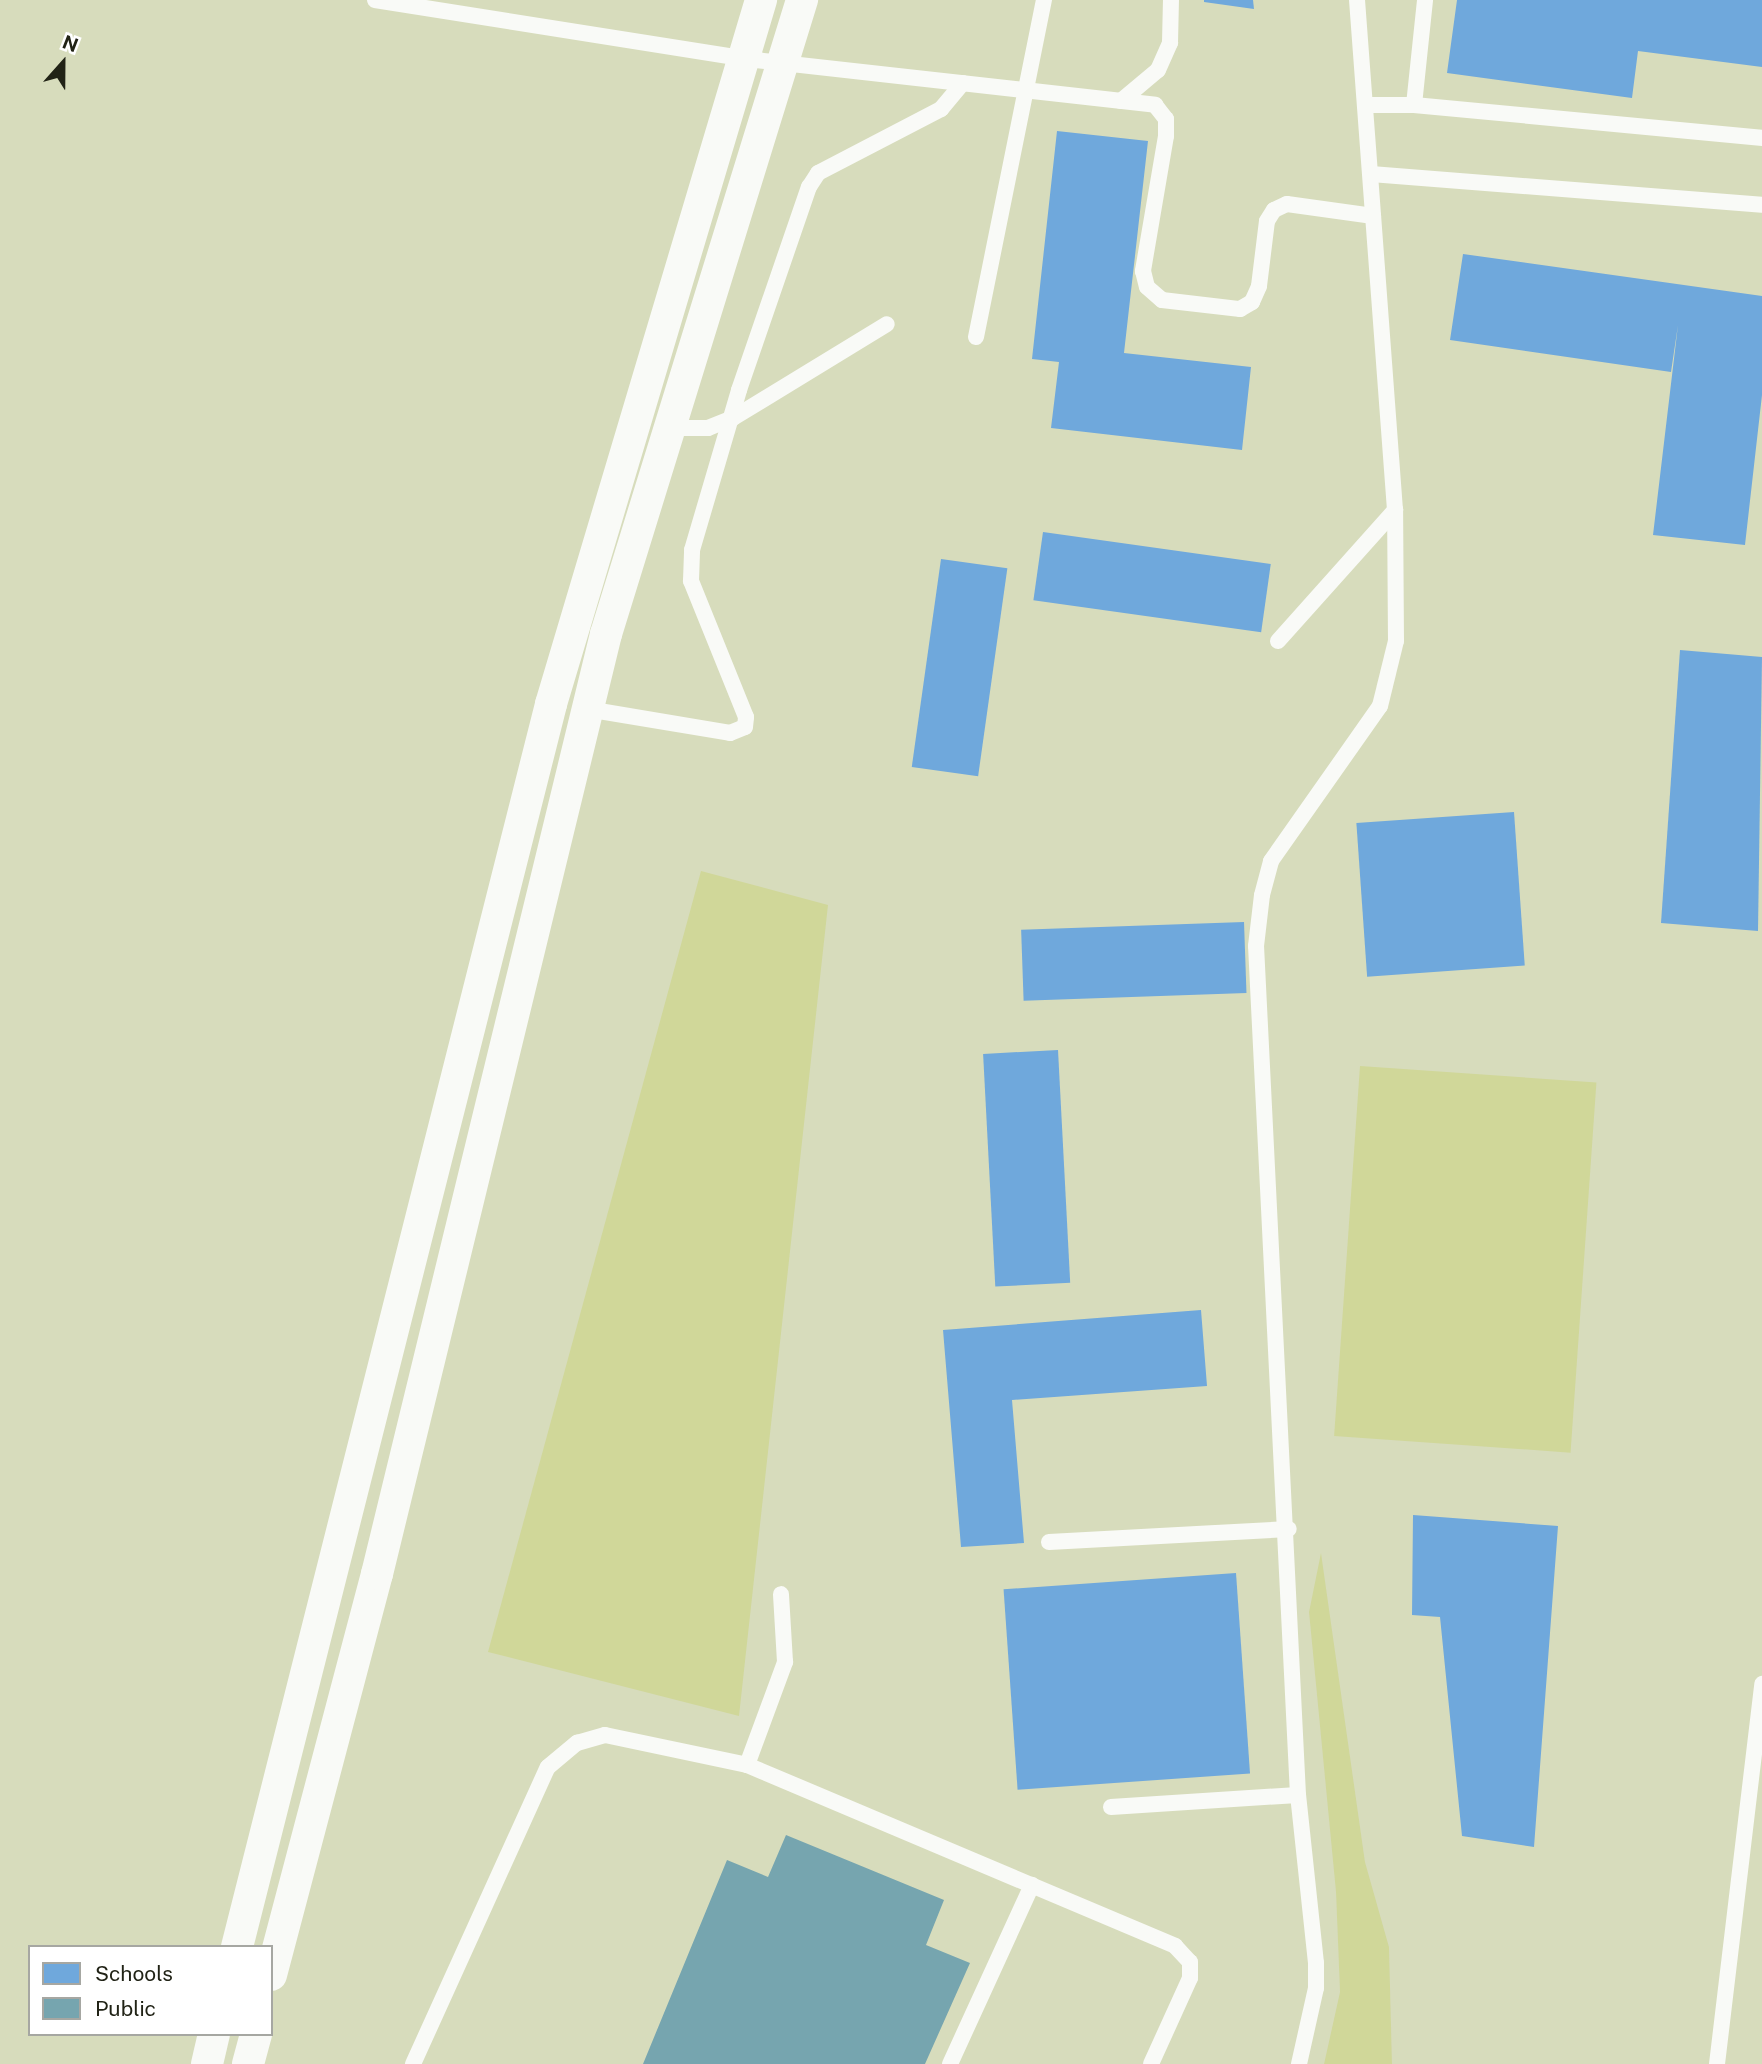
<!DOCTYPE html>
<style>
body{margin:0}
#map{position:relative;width:1762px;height:2064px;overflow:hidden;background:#d8dbc8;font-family:"Public Sans",sans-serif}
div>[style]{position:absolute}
.built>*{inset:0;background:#d7dcbc}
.green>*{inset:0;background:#d0d799;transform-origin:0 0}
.schools>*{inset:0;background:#6fa8dc;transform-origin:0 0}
.public>*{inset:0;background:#76a5af}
.lane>*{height:16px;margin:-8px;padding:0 8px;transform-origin:8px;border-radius:8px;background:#f9faf7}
.street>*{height:32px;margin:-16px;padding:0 16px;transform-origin:16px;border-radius:16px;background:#f9faf7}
span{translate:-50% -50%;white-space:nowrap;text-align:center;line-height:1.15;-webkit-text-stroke:7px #fff;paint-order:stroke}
.legend{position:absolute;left:28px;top:1945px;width:245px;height:91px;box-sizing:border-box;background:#fff;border:2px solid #a6a7a2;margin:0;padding:9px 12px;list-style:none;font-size:21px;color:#212316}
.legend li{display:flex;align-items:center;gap:14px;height:35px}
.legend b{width:35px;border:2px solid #a6a7a2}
.north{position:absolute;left:28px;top:28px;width:70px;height:70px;-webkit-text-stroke:5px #fff;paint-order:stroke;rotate:21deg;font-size:19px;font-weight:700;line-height:28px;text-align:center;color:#212316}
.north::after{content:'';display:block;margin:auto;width:24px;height:32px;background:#212316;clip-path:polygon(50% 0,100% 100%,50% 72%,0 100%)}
</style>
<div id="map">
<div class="built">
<i style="clip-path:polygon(evenodd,0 0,1762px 0,1762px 2064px,1392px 2064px,1389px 1947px,1365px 1862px,1321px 1556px,1309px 1612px,1336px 1892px,1340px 1992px,1324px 2064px,0 2064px,0 0,30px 1947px,271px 1947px,271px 2034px,30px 2034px,30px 1947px)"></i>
</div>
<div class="green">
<i style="clip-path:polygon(701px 871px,828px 905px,739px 1716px,488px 1652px)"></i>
<i style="left:1360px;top:1066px;width:237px;height:371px;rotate:4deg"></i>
<i style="clip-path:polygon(1321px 1553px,1365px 1862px,1389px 1947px,1392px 2064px,1324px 2064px,1340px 1992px,1336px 1892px,1309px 1612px)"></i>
</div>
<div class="schools">
<i style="clip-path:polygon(1253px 0,1254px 9px,1204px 2px,1204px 0)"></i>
<i style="clip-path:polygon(1457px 0,1762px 0,1762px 67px,1638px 51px,1632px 98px,1447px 73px)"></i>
<i style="clip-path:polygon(1057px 131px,1148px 141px,1124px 353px,1251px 367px,1242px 450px,1051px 428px,1059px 362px,1032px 359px)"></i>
<i style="clip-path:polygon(1463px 254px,1762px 296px,1762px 395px,1745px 545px,1653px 535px,1678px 325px,1671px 372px,1450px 340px)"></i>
<i style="left:1043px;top:532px;width:230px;height:69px;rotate:8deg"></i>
<i style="left:941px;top:559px;width:67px;height:210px;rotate:8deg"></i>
<i style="clip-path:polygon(1680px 650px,1762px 657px,1758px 931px,1661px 923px)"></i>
<i style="left:1514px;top:812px;width:154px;height:158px;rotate:86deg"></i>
<i style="left:1244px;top:922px;width:71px;height:223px;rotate:88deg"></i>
<i style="left:1058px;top:1050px;width:233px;height:75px;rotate:87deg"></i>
<i style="clip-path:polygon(1201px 1310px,1207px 1386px,1012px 1400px,1024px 1543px,961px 1547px,943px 1330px)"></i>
<i style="clip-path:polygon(1413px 1515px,1558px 1526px,1534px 1847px,1462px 1836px,1440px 1617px,1412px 1615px)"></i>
<i style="left:1236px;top:1573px;width:201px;height:233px;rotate:86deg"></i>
</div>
<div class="public">
<i style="clip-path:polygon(786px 1835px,944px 1900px,926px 1945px,970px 1963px,925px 2064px,643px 2064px,727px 1860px,768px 1877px)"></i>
</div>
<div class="lane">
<i style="left:375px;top:0;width:377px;rotate:9deg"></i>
<i style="left:747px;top:59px;width:411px;rotate:6.4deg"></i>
<i style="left:1155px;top:105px;width:18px;rotate:52deg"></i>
<i style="left:1166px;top:119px;width:17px;rotate:90deg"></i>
<i style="left:1166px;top:136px;width:137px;rotate:99.7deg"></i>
<i style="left:1143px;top:271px;width:16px;rotate:76deg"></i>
<i style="left:1147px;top:287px;width:20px;rotate:41deg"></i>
<i style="left:1162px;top:300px;width:79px;rotate:6.6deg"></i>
<i style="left:1240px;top:309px;width:14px;rotate:-30deg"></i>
<i style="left:1252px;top:302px;width:17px;rotate:-66deg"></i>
<i style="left:1259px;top:286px;width:65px;rotate:-83deg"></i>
<i style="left:1267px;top:221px;width:13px;rotate:-58deg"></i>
<i style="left:1274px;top:210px;width:14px;rotate:-25deg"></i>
<i style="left:1287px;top:204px;width:87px;rotate:7.9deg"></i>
<i style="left:1121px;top:101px;width:48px;rotate:-40deg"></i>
<i style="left:1158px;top:70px;width:30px;rotate:-66deg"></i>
<i style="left:1170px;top:43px;width:43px;rotate:-88.7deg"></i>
<i style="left:1365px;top:105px;width:49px"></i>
<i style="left:1414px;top:105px;width:350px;rotate:5.4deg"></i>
<i style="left:1414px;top:105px;width:106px;rotate:-84deg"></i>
<i style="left:1371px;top:174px;width:392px;rotate:4.5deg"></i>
<i style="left:976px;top:337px;width:344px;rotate:-78.6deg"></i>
<i style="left:672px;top:428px;width:36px"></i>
<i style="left:708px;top:428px;width:27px;rotate:-22deg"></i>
<i style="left:733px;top:418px;width:180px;rotate:-31.4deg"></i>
<i style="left:1278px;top:641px;width:176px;rotate:-48.2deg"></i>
<i style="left:587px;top:709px;width:145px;rotate:9.5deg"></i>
<i style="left:730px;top:733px;width:16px;rotate:-22deg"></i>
<i style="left:745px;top:727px;width:10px;rotate:-84deg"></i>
<i style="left:746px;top:717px;width:147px;rotate:-112deg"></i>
<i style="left:691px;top:581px;width:31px;rotate:-88deg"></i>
<i style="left:692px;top:550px;width:167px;rotate:-73.6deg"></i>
<i style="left:739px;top:390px;width:215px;rotate:-71deg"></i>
<i style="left:809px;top:187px;width:17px;rotate:-57deg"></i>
<i style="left:818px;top:173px;width:139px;rotate:-27.5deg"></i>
<i style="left:941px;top:109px;width:34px;rotate:-50deg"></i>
<i style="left:1049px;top:1542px;width:240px;rotate:-3.1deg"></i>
<i style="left:747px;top:1765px;width:110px;rotate:-69.7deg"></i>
<i style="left:785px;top:1662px;width:68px;rotate:-93.4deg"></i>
<i style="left:1111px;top:1807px;width:187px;rotate:-3.7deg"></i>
<i style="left:413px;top:2064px;width:326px;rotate:-65.6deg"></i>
<i style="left:548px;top:1767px;width:38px;rotate:-40deg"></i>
<i style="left:577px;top:1743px;width:29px;rotate:-16deg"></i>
<i style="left:605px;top:1735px;width:145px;rotate:11.9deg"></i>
<i style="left:747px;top:1765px;width:465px;rotate:22.9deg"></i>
<i style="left:1175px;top:1946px;width:22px;rotate:47deg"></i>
<i style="left:1190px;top:1962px;width:16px;rotate:90deg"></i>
<i style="left:1190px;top:1978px;width:94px;rotate:114.4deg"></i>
<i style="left:950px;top:2064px;width:197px;rotate:-65.4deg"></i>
<i style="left:1299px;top:2064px;width:78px;rotate:-77.4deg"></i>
<i style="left:1316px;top:1988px;width:25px;rotate:-90deg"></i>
<i style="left:1316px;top:1963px;width:169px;rotate:-96.1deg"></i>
<i style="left:1298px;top:1795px;width:850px;rotate:-92.83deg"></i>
<i style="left:1256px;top:946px;width:51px;rotate:-83.3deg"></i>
<i style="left:1262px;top:895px;width:35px;rotate:-75deg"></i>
<i style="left:1271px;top:861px;width:189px;rotate:-54.9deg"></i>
<i style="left:1380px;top:706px;width:67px;rotate:-76.2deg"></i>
<i style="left:1396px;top:641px;width:131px;rotate:-90.4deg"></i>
<i style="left:1395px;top:510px;width:511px;rotate:-94.26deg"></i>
<i style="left:1717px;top:2064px;width:383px;rotate:-83.2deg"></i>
</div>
<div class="street">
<i style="left:237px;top:1947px;width:1282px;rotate:-75.82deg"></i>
<i style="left:551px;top:704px;width:735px;rotate:-73.39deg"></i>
<i style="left:271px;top:1975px;width:415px;rotate:-75.2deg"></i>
<i style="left:377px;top:1574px;width:967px;rotate:-76.31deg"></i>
<i style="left:606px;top:634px;width:664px;rotate:-72.82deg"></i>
<i style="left:207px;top:2064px;width:31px;rotate:-77deg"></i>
<i style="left:248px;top:2064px;width:31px;rotate:-75deg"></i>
</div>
<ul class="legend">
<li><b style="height:19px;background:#6fa8dc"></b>Schools</li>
<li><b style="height:19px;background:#76a5af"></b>Public</li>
</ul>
<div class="north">N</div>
</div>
